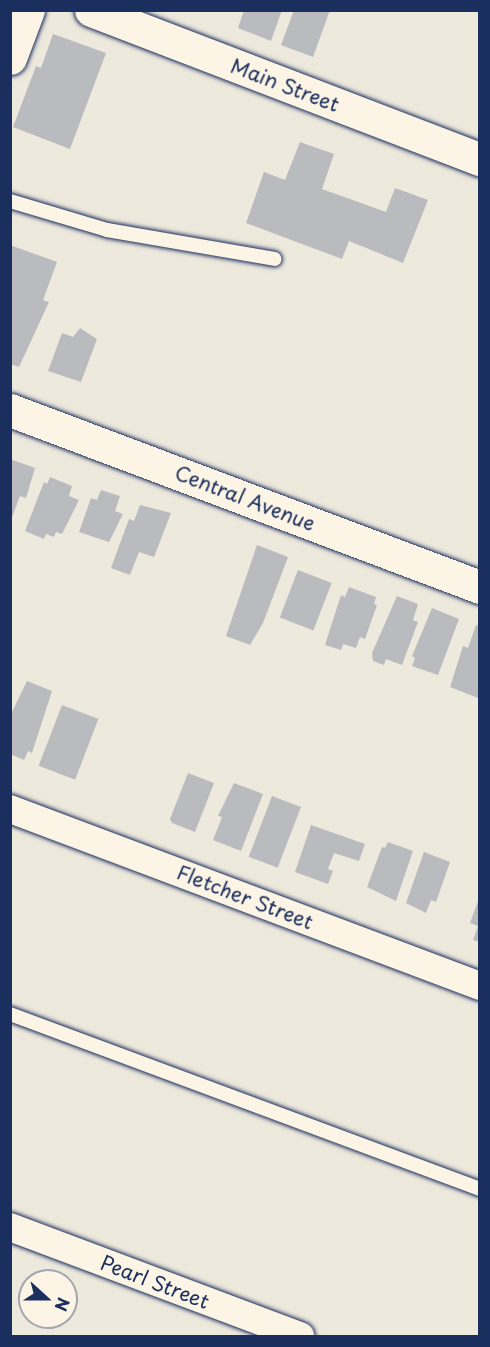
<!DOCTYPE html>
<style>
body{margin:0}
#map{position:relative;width:490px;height:1347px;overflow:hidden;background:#eee9dd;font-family:"Playpen Sans",sans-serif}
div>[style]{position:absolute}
.building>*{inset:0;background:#babbbe;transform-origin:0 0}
.roads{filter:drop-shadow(0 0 2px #1b2f5e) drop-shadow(0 0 2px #1b2f5e)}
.lane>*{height:14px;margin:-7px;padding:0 7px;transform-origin:7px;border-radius:7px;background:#fcf5e5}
.street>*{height:28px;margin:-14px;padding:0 14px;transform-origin:14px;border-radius:14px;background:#fcf5e5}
.secondary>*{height:33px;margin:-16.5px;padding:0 16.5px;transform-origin:16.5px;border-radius:16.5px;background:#fcf5e5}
span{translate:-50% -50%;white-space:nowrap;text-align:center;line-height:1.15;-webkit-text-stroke:4.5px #fcf5e5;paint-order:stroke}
.street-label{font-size:20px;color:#1b2f5e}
.frame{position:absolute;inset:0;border:12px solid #1b2f5e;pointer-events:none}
.north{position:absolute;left:18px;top:1269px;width:60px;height:60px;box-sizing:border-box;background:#fcf5e5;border:2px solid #a2a6af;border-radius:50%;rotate:111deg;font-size:16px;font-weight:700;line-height:24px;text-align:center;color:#1b2f5e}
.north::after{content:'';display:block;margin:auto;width:21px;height:27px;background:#1b2f5e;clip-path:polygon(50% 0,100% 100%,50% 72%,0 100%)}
</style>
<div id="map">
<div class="building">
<i style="clip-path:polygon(244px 10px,282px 10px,271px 41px,238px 28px)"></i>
<i style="clip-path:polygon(294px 10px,330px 10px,313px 57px,281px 45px)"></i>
<i style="clip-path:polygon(53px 34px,106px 53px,70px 149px,13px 127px,36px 66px,41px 68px)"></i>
<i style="clip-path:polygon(300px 142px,334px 154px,322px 189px,386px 212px,395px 188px,428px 200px,403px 263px,349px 241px,342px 259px,246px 223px,264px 172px,285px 180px)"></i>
<i style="clip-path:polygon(10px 245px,57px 262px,43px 300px,49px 302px,19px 367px,10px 364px)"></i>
<i style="clip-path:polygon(80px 328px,97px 339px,81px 382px,48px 371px,62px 333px,73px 337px)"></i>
<i style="clip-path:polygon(10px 459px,35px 468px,26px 498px,20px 496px,11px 520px)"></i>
<i style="clip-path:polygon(50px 477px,72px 486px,69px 496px,79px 500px,62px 534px,56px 532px,54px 537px,46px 534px,44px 539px,25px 531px,44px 482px,47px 484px)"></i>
<i style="clip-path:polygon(101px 490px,120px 496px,115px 511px,123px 514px,109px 542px,79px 532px,91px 498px,97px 500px)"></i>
<i style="clip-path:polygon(140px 505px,171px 513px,154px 557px,139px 552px,130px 575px,111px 568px,129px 519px,134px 521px)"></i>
<i style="clip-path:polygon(257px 545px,288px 557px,263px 623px,250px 645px,226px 636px)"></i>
<i style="left:298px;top:570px;width:36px;height:51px;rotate:21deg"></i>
<i style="clip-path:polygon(349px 587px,376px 597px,374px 604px,377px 605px,365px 639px,360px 637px,356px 648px,343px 644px,341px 650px,325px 645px,341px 595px,345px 597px)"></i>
<i style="clip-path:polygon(397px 596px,418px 604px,413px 620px,418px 622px,402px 665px,386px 659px,384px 665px,373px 661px,372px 653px)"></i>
<i style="clip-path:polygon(432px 608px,459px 619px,438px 675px,412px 666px,415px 658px,412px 656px)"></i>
<i style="clip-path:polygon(476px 625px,480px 626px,478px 698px,450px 687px,463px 646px,468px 648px)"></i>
<i style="clip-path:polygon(27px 681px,52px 691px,32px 753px,28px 751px,24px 760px,10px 754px,10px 716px)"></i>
<i style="left:62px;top:705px;width:39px;height:65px;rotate:21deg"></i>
<i style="clip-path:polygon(188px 773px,214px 783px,195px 832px,172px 823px,170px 819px)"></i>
<i style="clip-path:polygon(234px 783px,263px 794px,241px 851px,213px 840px,222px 817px,218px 816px)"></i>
<i style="left:272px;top:796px;width:31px;height:65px;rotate:21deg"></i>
<i style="clip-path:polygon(311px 825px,365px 844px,359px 861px,334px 853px,328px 869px,333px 871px,328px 884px,295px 872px)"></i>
<i style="clip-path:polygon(388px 842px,413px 851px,396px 901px,367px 887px,382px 847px,385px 848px)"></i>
<i style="clip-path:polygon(424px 852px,450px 862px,436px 902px,431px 900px,426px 913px,406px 903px)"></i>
<i style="clip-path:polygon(479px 898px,480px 898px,480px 942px,473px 940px,478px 926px,470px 923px)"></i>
</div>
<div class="roads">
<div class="lane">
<i style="left:10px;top:201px;width:101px;rotate:16.6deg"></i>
<i style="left:107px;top:230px;width:170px;rotate:9.8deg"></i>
<i style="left:10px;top:1014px;width:502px;rotate:20.42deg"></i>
</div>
<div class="street">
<i style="left:10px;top:809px;width:502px;rotate:20.64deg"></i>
<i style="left:10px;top:1227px;width:310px;rotate:20.6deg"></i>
</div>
<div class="secondary">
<i style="left:91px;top:10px;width:417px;rotate:21deg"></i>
<i style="left:10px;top:58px;width:51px;rotate:-69.4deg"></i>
<i style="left:10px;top:410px;width:502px;rotate:20.64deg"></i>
</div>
</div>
<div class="street-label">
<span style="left:285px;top:85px;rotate:21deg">Main Street</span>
<span style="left:245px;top:498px;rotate:21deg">Central Avenue</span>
<span style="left:245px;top:897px;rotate:21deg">Fletcher Street</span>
<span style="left:155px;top:1282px;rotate:21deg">Pearl Street</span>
</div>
<div class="frame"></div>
<div class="north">N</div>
</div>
